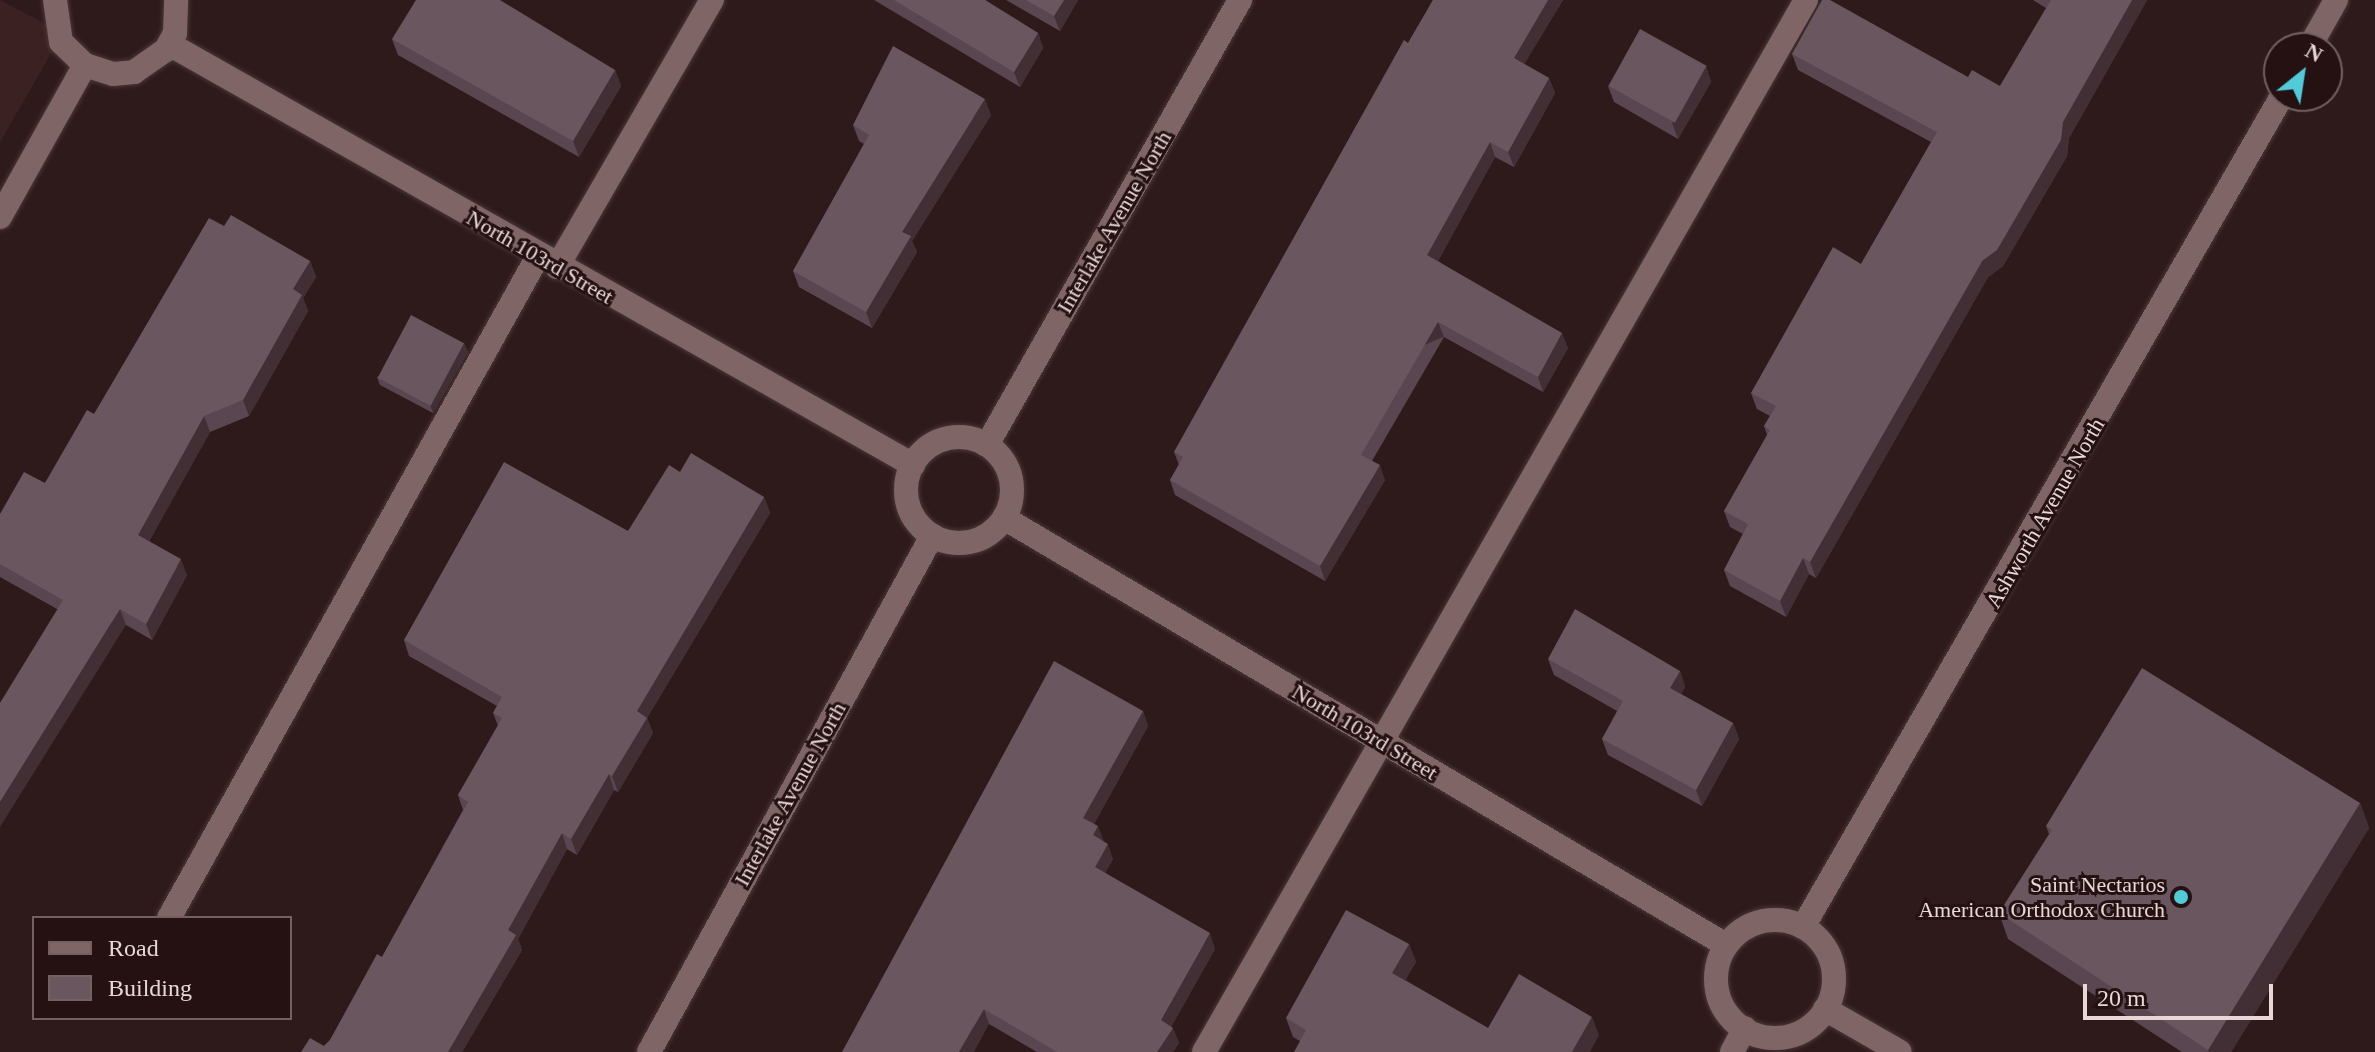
<!DOCTYPE html>
<style>
body{margin:0}
#map{position:relative;width:2375px;height:1052px;overflow:hidden;background:#2f1a1b;font-family:Georgia,serif}
div>[style]{position:absolute}
.built>*{inset:0;background:#3c2123}
.roads{filter:drop-shadow(0 0 2px #483738) drop-shadow(0 0 2px #483738)}
.minor>*{height:24px;margin:-12px;padding:0 12px;transform-origin:12px;border-radius:12px;background:#806566}
.minor>.ring{margin:-12px;padding:0;box-sizing:content-box;background:none;border:24px solid #806566;border-radius:50%}
.wall>*{inset:0;background:#5a4650}
.shaded-wall>*{inset:0;background:#422e35;transform-origin:0 0}
.building>*{inset:0;background:#69565f;transform-origin:0 0}
.dots>*{width:22px;height:22px;translate:-50% -50%;box-sizing:border-box;border:4px solid #251112;border-radius:50%}
span{translate:-50% -50%;white-space:nowrap;text-align:center;line-height:1.15;-webkit-text-stroke:6px #251112;paint-order:stroke}
.street-label{font-size:22px;color:#e7d7d7}
.poi-label{font-size:22px;color:#e7d7d7}
.right{translate:-100% -50%;text-align:right}
.legend{position:absolute;left:32px;top:916px;width:260px;height:104px;box-sizing:border-box;background:#251112;border:2px solid #736061;margin:0;padding:10px 14px;list-style:none;font-size:24px;color:#e7d7d7}
.legend li{display:flex;align-items:center;gap:16px;height:40px}
.legend b{width:40px;border:2px solid #736061}
.north{position:absolute;left:2263px;top:32px;width:80px;height:80px;box-sizing:border-box;background:#251112;border:2px solid #736061;border-radius:50%;rotate:30deg;font-size:22px;font-weight:700;line-height:32px;text-align:center;color:#e7d7d7}
.north::after{content:'';display:block;margin:auto;width:28px;height:36px;background:#52cbd9;clip-path:polygon(50% 0,100% 100%,50% 72%,0 100%)}
.scale{position:absolute;left:2083px;top:984px;width:190px;height:36px;box-sizing:border-box;border:4px solid #e7d7d7;border-top:0;padding-left:10px;font-size:24px;line-height:28px;white-space:nowrap;color:#e7d7d7;-webkit-text-stroke:6px #251112;paint-order:stroke}
</style>
<div id="map">
<div class="built">
<i style="clip-path:polygon(0 0,63px 33px,0 142px)"></i>
</div>
<div class="roads">
<div class="minor">
<i style="left:55px;top:0;width:42px;rotate:81.9deg"></i>
<i style="left:61px;top:42px;width:33px;rotate:44deg"></i>
<i style="left:85px;top:65px;width:29px;rotate:18deg"></i>
<i style="left:113px;top:74px;width:21px;rotate:-5deg"></i>
<i style="left:134px;top:72px;width:39px;rotate:-35deg"></i>
<i style="left:166px;top:50px;width:19px;rotate:-62deg"></i>
<i style="left:175px;top:33px;width:33px;rotate:-88deg"></i>
<i style="left:169px;top:44px;width:855px;rotate:29.5deg"></i>
<i style="left:2309px;top:48px;width:55px;rotate:-60.6deg"></i>
<i style="left:0;top:217px;width:174px;rotate:-60.8deg"></i>
<i style="left:557px;top:267px;width:309px;rotate:-59.9deg"></i>
<i class="ring" style="left:906px;top:437px;width:82px;height:82px"></i>
<i style="left:987px;top:445px;width:512px;rotate:-60.38deg"></i>
<i style="left:1004px;top:518px;width:839px;rotate:30.6deg"></i>
<i style="left:169px;top:918px;width:758px;rotate:-60.86deg"></i>
<i class="ring" style="left:1716px;top:920px;width:94px;height:94px"></i>
<i style="left:1803px;top:927px;width:959px;rotate:-60.04deg"></i>
<i style="left:1825px;top:1009px;width:86px;rotate:29.8deg"></i>
<i style="left:649px;top:1052px;width:589px;rotate:-61.26deg"></i>
<i style="left:1204px;top:1052px;width:1212px;rotate:-60.22deg"></i>
<i style="left:1732px;top:1052px;width:27px;rotate:-62deg"></i>
</div>
</div>
<div class="wall">
<i style="clip-path:polygon(874px 0,985px 0,1038px 33px,1043px 48px,1020px 87px)"></i>
<i style="clip-path:polygon(1006px 0,1078px 0,1060px 31px)"></i>
<i style="clip-path:polygon(1433px 0,1563px 0,1524px 64px,1549px 78px,1555px 93px,1514px 167px,1495px 157px,1438px 261px,1568px 348px,1543px 392px,1444px 337px,1372px 461px,1385px 480px,1325px 581px,1175px 495px,1170px 480px,1179px 465px,1174px 452px)"></i>
<i style="clip-path:polygon(2033px 0,2147px 0,2069px 138px,2067px 156px,2003px 266px,1988px 277px,1816px 578px,1809px 574px,1786px 617px,1730px 586px,1724px 570px,1743px 534px,1730px 527px,1724px 511px,1767px 435px,1764px 426px,1770px 416px,1757px 409px,1751px 393px,1861px 264px,1931px 142px,1798px 70px,1792px 54px,1968px 77px,2000px 86px,2046px 8px)"></i>
<i style="clip-path:polygon(392px 39px,615px 70px,621px 86px,579px 157px,398px 55px)"></i>
<i style="clip-path:polygon(1706px 66px,1711px 82px,1678px 139px,1614px 102px,1608px 86px)"></i>
<i style="clip-path:polygon(991px 115px,912px 241px,917px 252px,872px 328px,799px 287px,793px 271px,864px 144px,859px 141px,853px 125px)"></i>
<i style="clip-path:polygon(224px 226px,310px 261px,316px 277px,303px 298px,308px 311px,249px 416px,210px 432px,149px 541px,187px 575px,152px 640px,126px 625px,57px 609px,0 577px,0 514px,45px 483px,94px 414px)"></i>
<i style="clip-path:polygon(464px 343px,468px 352px,433px 413px,380px 385px,377px 377px)"></i>
<i style="clip-path:polygon(680px 472px,764px 497px,770px 513px,647px 718px,653px 733px,618px 792px,614px 790px,577px 855px,567px 849px,518px 939px,522px 950px,462px 1052px,301px 1052px,324px 1046px,330px 1040px,382px 957px,463px 810px,458px 795px,498px 726px,493px 713px,497px 706px,409px 656px,404px 640px,628px 531px)"></i>
<i style="clip-path:polygon(1548px 659px,1680px 671px,1685px 687px,1681px 694px,1733px 723px,1739px 739px,1702px 806px,1608px 755px,1602px 739px,1617px 711px,1554px 675px)"></i>
<i style="clip-path:polygon(1143px 711px,1148px 726px,1094px 824px,1113px 859px,1105px 873px,1215px 949px,1171px 1027px,1179px 1043px,1173px 1052px,1037px 1052px,989px 1024px,842px 1052px)"></i>
<i style="clip-path:polygon(2360px 803px,2369px 828px,2231px 1052px,2182px 1052px,2008px 939px,1999px 913px,2049px 834px,2046px 826px)"></i>
<i style="clip-path:polygon(1409px 944px,1416px 962px,1405px 980px,1488px 1028px,1599px 1035px,1300px 1041px,1293px 1037px,1286px 1018px)"></i>
</div>
<div class="shaded-wall">
<i style="clip-path:polygon(1064px 0,1078px 0,1060px 31px,1054px 16px)"></i>
<i style="clip-path:polygon(1548px 0,1563px 0,1519px 73px,1514px 58px)"></i>
<i style="clip-path:polygon(2132px 0,2147px 0,2069px 138px,2067px 156px,2003px 266px,1988px 277px,1816px 578px,1810px 562px)"></i>
<i style="clip-path:polygon(1038px 33px,1043px 48px,1020px 87px,1014px 72px)"></i>
<i style="clip-path:polygon(1706px 66px,1711px 82px,1678px 139px,1672px 123px)"></i>
<i style="clip-path:polygon(615px 70px,621px 86px,579px 157px,573px 141px)"></i>
<i style="clip-path:polygon(1549px 78px,1555px 93px,1514px 167px,1508px 152px)"></i>
<i style="clip-path:polygon(985px 99px,991px 115px,912px 241px,917px 252px,872px 328px,866px 312px,902px 232px)"></i>
<i style="clip-path:polygon(1490px 142px,1495px 157px,1433px 270px,1427px 255px)"></i>
<i style="clip-path:polygon(310px 261px,316px 277px,303px 298px,308px 311px,249px 416px,243px 400px,293px 289px)"></i>
<i style="left:1438px;top:322px;width:16px;height:154px;rotate:68deg"></i>
<i style="clip-path:polygon(1562px 333px,1568px 348px,1543px 392px,1538px 377px)"></i>
<i style="clip-path:polygon(464px 343px,468px 352px,433px 413px,430px 405px)"></i>
<i style="clip-path:polygon(204px 416px,210px 432px,144px 551px,138px 535px)"></i>
<i style="clip-path:polygon(1380px 465px,1385px 480px,1325px 581px,1320px 566px)"></i>
<i style="clip-path:polygon(764px 497px,770px 513px,647px 718px,653px 733px,618px 792px,612px 776px,637px 711px)"></i>
<i style="clip-path:polygon(1803px 558px,1809px 574px,1786px 617px,1780px 601px)"></i>
<i style="clip-path:polygon(181px 559px,187px 575px,152px 640px,146px 624px)"></i>
<i style="clip-path:polygon(120px 609px,126px 625px,0 827px,0 802px)"></i>
<i style="clip-path:polygon(1680px 671px,1685px 687px,1676px 704px,1670px 688px)"></i>
<i style="clip-path:polygon(1143px 711px,1148px 726px,1089px 833px,1083px 818px)"></i>
<i style="clip-path:polygon(1733px 723px,1739px 739px,1702px 806px,1696px 790px)"></i>
<i style="clip-path:polygon(609px 774px,614px 790px,577px 855px,571px 839px)"></i>
<i style="clip-path:polygon(2360px 803px,2369px 828px,2231px 1052px,2209px 1052px,2208px 1050px)"></i>
<i style="clip-path:polygon(1098px 826px,1104px 842px,1093px 835px)"></i>
<i style="clip-path:polygon(562px 833px,567px 849px,518px 939px,522px 950px,462px 1052px,448px 1052px,508px 930px)"></i>
<i style="clip-path:polygon(1108px 844px,1113px 859px,1100px 882px,1095px 867px)"></i>
<i style="clip-path:polygon(1210px 933px,1215px 949px,1166px 1036px,1161px 1020px)"></i>
<i style="clip-path:polygon(1409px 944px,1416px 962px,1399px 992px,1392px 973px)"></i>
<i style="clip-path:polygon(984px 1009px,989px 1024px,974px 1052px,959px 1052px)"></i>
<i style="clip-path:polygon(1592px 1017px,1599px 1035px,1590px 1052px,1572px 1052px)"></i>
<i style="clip-path:polygon(1173px 1028px,1179px 1043px,1173px 1052px,1157px 1052px)"></i>
</div>
<div class="building">
<i style="clip-path:polygon(416px 0,500px 0,615px 70px,573px 141px,392px 39px)"></i>
<i style="clip-path:polygon(894px 0,985px 0,1038px 33px,1014px 72px)"></i>
<i style="clip-path:polygon(1026px 0,1064px 0,1054px 16px)"></i>
<i style="clip-path:polygon(1433px 0,1548px 0,1514px 58px,1549px 78px,1508px 152px,1490px 142px,1427px 255px,1562px 333px,1538px 377px,1438px 322px,1361px 455px,1380px 465px,1320px 566px,1170px 480px,1183px 457px,1174px 452px,1404px 40px,1408px 43px)"></i>
<i style="clip-path:polygon(1822px 0,1830px 0,1968px 77px,1972px 70px,2000px 86px,2051px 0,2132px 0,2063px 122px,2061px 140px,1997px 250px,1982px 261px,1810px 562px,1803px 558px,1780px 601px,1724px 570px,1748px 524px,1724px 511px,1770px 430px,1764px 426px,1776px 406px,1751px 393px,1833px 247px,1861px 264px,1937px 132px,1792px 54px)"></i>
<i style="left:1640px;top:29px;width:76px;height:65px;rotate:29deg"></i>
<i style="clip-path:polygon(893px 46px,985px 99px,902px 232px,911px 236px,866px 312px,793px 271px,869px 135px,853px 125px)"></i>
<i style="clip-path:polygon(231px 215px,310px 261px,293px 289px,302px 295px,243px 400px,204px 416px,138px 535px,181px 559px,146px 624px,120px 609px,0 802px,0 703px,63px 600px,0 564px,0 514px,24px 472px,45px 483px,87px 410px,94px 414px,209px 218px,224px 226px)"></i>
<i style="left:411px;top:315px;width:60px;height:71px;rotate:28deg"></i>
<i style="clip-path:polygon(691px 453px,764px 497px,637px 711px,647px 718px,612px 776px,609px 774px,571px 839px,562px 833px,508px 930px,516px 935px,448px 1052px,301px 1052px,310px 1038px,324px 1046px,330px 1040px,377px 954px,382px 957px,468px 802px,458px 795px,502px 718px,493px 713px,502px 697px,404px 640px,504px 462px,628px 531px,669px 465px,680px 472px)"></i>
<i style="clip-path:polygon(1575px 609px,1680px 671px,1670px 688px,1733px 723px,1696px 790px,1602px 739px,1623px 701px,1548px 659px)"></i>
<i style="clip-path:polygon(1054px 661px,1143px 711px,1083px 818px,1098px 826px,1093px 835px,1108px 844px,1095px 867px,1210px 933px,1161px 1020px,1173px 1028px,1157px 1052px,1057px 1052px,984px 1009px,959px 1052px,842px 1052px)"></i>
<i style="clip-path:polygon(2142px 668px,2360px 803px,2208px 1050px,1999px 913px,2052px 830px,2046px 826px)"></i>
<i style="clip-path:polygon(1346px 910px,1409px 944px,1392px 973px,1488px 1028px,1519px 974px,1592px 1017px,1572px 1052px,1294px 1052px,1306px 1030px,1286px 1018px)"></i>
</div>
<div class="dots">
<i style="left:2181px;top:897px;background:#52cbd9"></i>
</div>
<div class="street-label">
<span style="left:1114px;top:222px;rotate:-60deg">Interlake Avenue North</span>
<span style="left:540px;top:257px;rotate:30deg">North 103rd Street</span>
<span style="left:2045px;top:513px;rotate:-60deg">Ashworth Avenue North</span>
<span style="left:1365px;top:732px;rotate:31deg">North 103rd Street</span>
<span style="left:790px;top:794px;rotate:-61deg">Interlake Avenue North</span>
</div>
<div class="poi-label">
<span class="right" style="left:2165px;top:897px">Saint Nectarios<br>American Orthodox Church</span>
</div>
<ul class="legend">
<li><b style="height:10px;background:#806566"></b>Road</li>
<li><b style="height:22px;background:#69565f"></b>Building</li>
</ul>
<div class="north">N</div>
<div class="scale">20 m</div>
</div>
